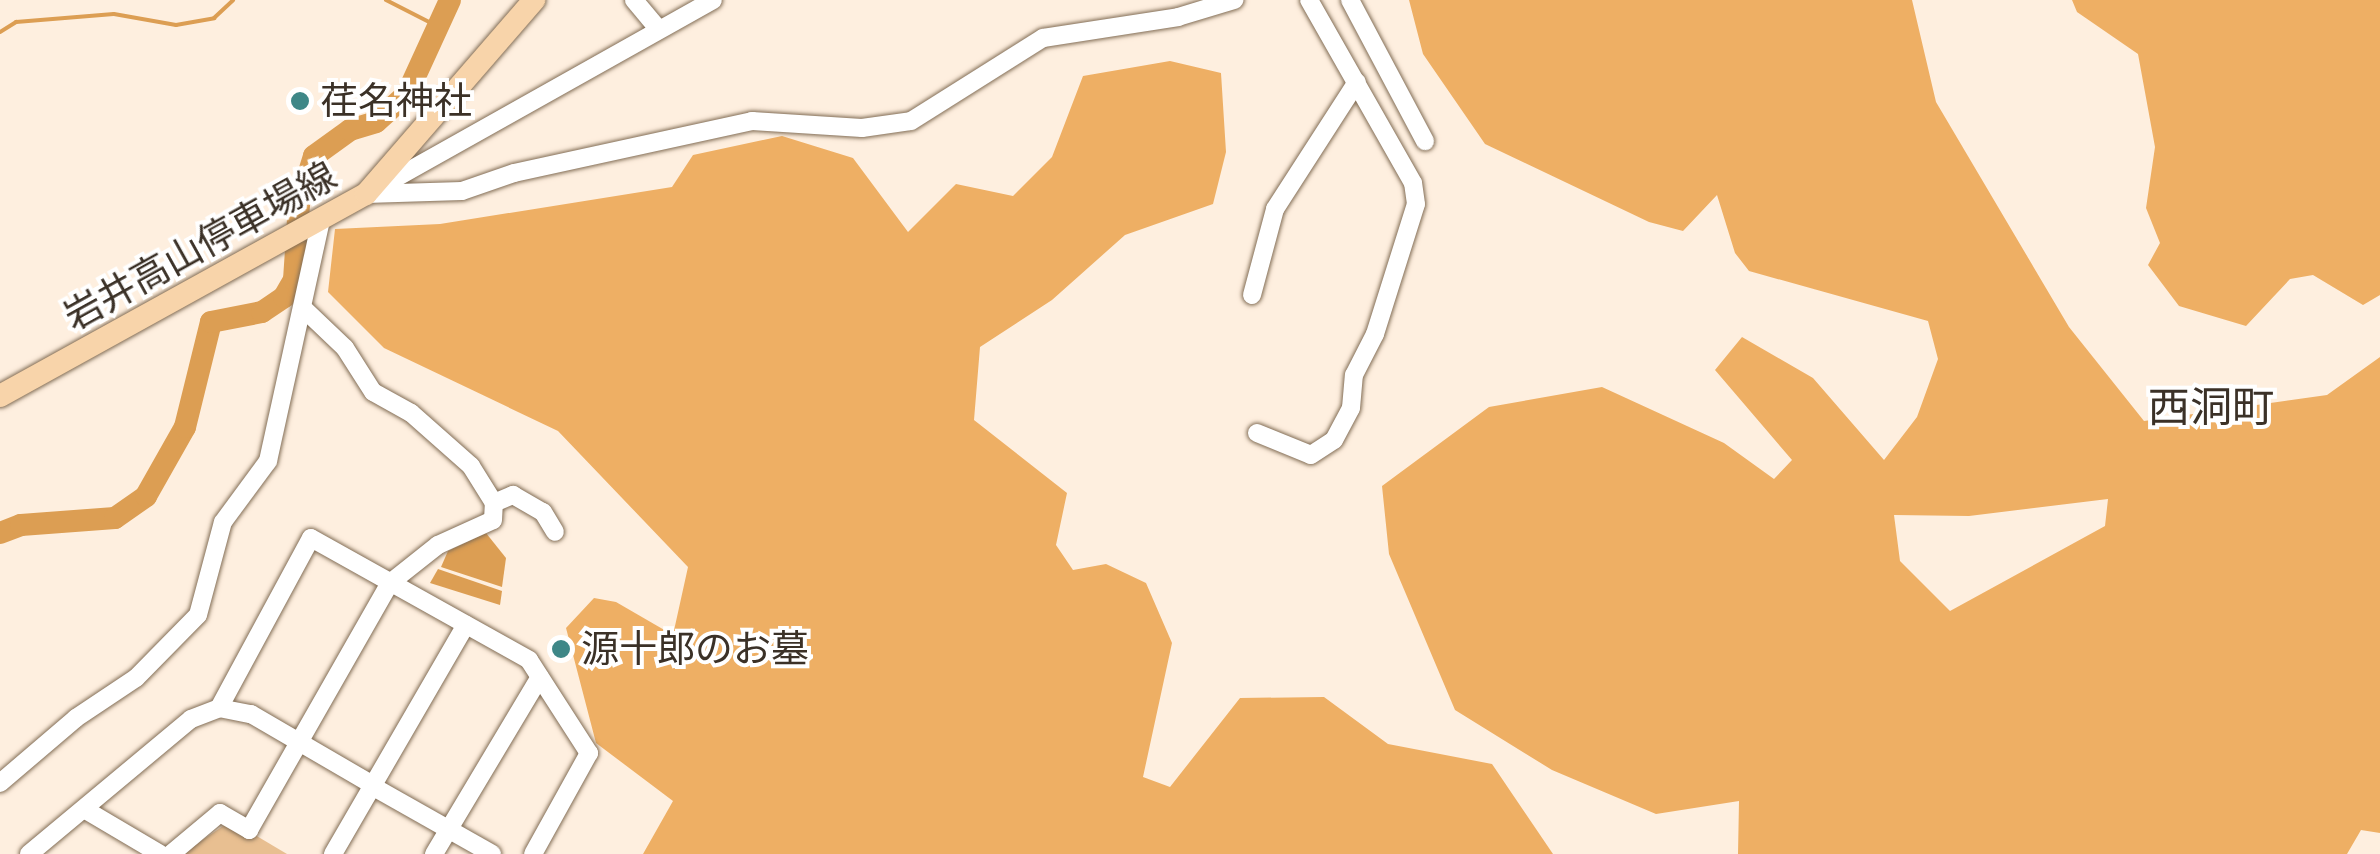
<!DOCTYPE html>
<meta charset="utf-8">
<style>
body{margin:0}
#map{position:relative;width:2380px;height:854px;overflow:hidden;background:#feefdf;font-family:Jost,"Noto Sans JP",sans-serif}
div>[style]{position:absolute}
.green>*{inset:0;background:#e8bf91}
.forest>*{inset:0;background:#eeaf64}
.water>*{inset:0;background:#dc9e53}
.stream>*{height:4px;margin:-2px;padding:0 2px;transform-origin:2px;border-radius:2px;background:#dc9e53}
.river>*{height:22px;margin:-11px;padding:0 11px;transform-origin:11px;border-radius:11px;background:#dc9e53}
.roads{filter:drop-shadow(0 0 2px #826d55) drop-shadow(0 0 2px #826d55)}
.minor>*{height:18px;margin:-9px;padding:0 9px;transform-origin:9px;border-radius:9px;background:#fff}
.major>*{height:22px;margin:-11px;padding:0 11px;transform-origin:11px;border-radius:11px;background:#f8d4aa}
.dots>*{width:28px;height:28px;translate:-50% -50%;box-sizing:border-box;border:5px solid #fff;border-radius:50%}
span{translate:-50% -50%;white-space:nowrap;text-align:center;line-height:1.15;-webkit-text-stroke:8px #fff;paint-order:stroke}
.poi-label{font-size:38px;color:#3b3127}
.left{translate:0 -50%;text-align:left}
.street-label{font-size:38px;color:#3b3127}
.quarter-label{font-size:42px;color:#3b3127}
</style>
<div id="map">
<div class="green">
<i style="clip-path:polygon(226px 824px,255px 835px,287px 854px,182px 854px)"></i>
</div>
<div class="forest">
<i style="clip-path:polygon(evenodd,1409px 0,1912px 0,1936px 102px,2069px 327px,2144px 421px,2327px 395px,2380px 357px,2380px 833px,2361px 830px,2347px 854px,1738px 854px,1739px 801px,1656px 814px,1552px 770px,1455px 710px,1389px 554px,1382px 486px,1489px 407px,1602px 387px,1724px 443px,1774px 479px,1792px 460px,1715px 370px,1742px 337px,1813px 378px,1884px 460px,1917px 417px,1938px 359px,1928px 321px,1749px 271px,1735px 253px,1717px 195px,1683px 231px,1649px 222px,1485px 144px,1423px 54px,1409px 0,2108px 499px,2105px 526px,1950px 611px,1900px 561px,1894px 515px,1969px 516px,2108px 499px)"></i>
<i style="clip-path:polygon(2072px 0,2380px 0,2380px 295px,2363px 305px,2313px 275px,2290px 279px,2246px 326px,2179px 306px,2148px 265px,2160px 243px,2146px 208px,2155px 147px,2138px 54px,2077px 12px)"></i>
<i style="clip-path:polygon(1170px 61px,1221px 73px,1226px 152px,1213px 204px,1125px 235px,1052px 300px,980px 347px,974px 420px,1067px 493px,1056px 545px,1073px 570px,1106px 564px,1146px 583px,1172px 643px,1143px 777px,1170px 787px,1240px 698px,1324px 697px,1388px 744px,1492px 764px,1553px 854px,643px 854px,673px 801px,596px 743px,566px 628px,594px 598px,616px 602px,673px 635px,688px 567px,558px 431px,384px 348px,328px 292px,335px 229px,440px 224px,672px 187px,693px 155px,782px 136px,853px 158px,908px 232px,956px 184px,1013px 196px,1052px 157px,1083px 76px)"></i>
</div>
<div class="water">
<i style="clip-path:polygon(486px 533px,506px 558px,502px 587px,441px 567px,448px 551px)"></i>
<i style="clip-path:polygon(438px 569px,502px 591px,500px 605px,430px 583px)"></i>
</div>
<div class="stream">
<i style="left:386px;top:0;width:55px;rotate:27deg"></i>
<i style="left:0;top:32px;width:19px;rotate:-32deg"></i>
<i style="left:16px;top:22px;width:98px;rotate:-4.7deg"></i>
<i style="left:114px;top:14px;width:63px;rotate:10.1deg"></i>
<i style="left:176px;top:25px;width:39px;rotate:-10deg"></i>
<i style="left:214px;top:18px;width:26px;rotate:-43deg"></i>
</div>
<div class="river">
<i style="left:0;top:533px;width:22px;rotate:-21deg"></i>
<i style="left:21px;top:525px;width:94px;rotate:-4.3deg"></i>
<i style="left:115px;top:518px;width:38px;rotate:-35deg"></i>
<i style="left:146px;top:496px;width:79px;rotate:-60.5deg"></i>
<i style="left:185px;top:427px;width:108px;rotate:-76.1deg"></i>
<i style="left:211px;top:322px;width:52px;rotate:-11.1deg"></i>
<i style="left:262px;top:312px;width:27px;rotate:-34deg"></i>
<i style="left:284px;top:297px;width:20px;rotate:-60deg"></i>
<i style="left:294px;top:280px;width:76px;rotate:-86.2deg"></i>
<i style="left:299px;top:204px;width:50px;rotate:-72.6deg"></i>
<i style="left:314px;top:156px;width:44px;rotate:-35.8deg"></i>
<i style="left:350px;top:130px;width:27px;rotate:-17deg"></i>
<i style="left:376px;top:122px;width:42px;rotate:-42.1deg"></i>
<i style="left:407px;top:94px;width:103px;rotate:-65.4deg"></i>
</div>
<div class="roads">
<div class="minor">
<i style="left:634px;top:0;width:38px;rotate:50deg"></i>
<i style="left:1350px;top:0;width:160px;rotate:62deg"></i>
<i style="left:371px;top:192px;width:392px;rotate:-29.3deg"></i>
<i style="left:366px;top:194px;width:96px;rotate:-1.8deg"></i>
<i style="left:462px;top:191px;width:55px;rotate:-19.1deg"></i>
<i style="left:514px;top:173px;width:244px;rotate:-12.3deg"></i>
<i style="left:752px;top:121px;width:110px;rotate:3.6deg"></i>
<i style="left:862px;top:128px;width:49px;rotate:-8.1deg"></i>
<i style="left:911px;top:121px;width:156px;rotate:-32.2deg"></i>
<i style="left:1043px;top:38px;width:137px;rotate:-8.8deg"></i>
<i style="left:1178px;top:17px;width:59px;rotate:-16.9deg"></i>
<i style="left:1252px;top:295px;width:89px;rotate:-75deg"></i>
<i style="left:1275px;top:209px;width:151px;rotate:-57.2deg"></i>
<i style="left:1257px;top:433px;width:58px;rotate:22.2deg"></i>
<i style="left:1311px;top:455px;width:27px;rotate:-33deg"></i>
<i style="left:1334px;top:440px;width:36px;rotate:-62deg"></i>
<i style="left:1351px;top:408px;width:33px;rotate:-85deg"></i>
<i style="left:1354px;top:375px;width:46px;rotate:-62.9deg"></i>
<i style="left:1375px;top:334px;width:136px;rotate:-72.5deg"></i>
<i style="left:1416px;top:204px;width:21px;rotate:-98deg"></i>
<i style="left:1413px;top:183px;width:210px;rotate:-119.6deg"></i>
<i style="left:494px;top:503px;width:21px;rotate:-23deg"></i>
<i style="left:513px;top:495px;width:34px;rotate:30deg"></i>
<i style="left:543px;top:512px;width:23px;rotate:59deg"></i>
<i style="left:219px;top:708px;width:193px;rotate:-61.6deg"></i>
<i style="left:311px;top:538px;width:250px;rotate:29.2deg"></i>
<i style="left:529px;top:660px;width:111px;rotate:57.2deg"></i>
<i style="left:589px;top:753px;width:115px;rotate:119deg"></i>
<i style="left:0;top:783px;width:100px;rotate:-40.5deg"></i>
<i style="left:76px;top:718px;width:72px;rotate:-33.7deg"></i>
<i style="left:136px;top:678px;width:88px;rotate:-45.5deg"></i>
<i style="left:198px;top:615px;width:96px;rotate:-75deg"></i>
<i style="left:223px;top:522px;width:76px;rotate:-53.6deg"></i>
<i style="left:268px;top:461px;width:247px;rotate:-77.6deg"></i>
<i style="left:372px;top:786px;width:138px;rotate:29.5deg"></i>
<i style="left:84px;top:809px;width:88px;rotate:30.6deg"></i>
<i style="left:29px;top:854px;width:211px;rotate:-39.8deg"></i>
<i style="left:191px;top:719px;width:30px;rotate:-21deg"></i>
<i style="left:219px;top:708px;width:33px;rotate:11deg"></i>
<i style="left:251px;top:714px;width:141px;rotate:30.2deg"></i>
<i style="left:171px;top:854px;width:64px;rotate:-39.9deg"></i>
<i style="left:220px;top:813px;width:34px;rotate:30deg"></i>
<i style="left:249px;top:830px;width:284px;rotate:-60.3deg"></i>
<i style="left:390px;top:583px;width:61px;rotate:-38.4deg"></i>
<i style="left:438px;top:545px;width:60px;rotate:-24.4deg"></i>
<i style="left:493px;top:520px;width:17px;rotate:-87deg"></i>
<i style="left:494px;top:503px;width:44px;rotate:-121.9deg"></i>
<i style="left:471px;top:466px;width:80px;rotate:-138.5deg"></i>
<i style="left:411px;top:413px;width:43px;rotate:-151.1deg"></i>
<i style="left:373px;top:392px;width:52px;rotate:-122.5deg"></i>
<i style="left:345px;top:348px;width:58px;rotate:-136.4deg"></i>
<i style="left:333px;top:854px;width:265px;rotate:-59.9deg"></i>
<i style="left:434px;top:854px;width:206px;rotate:-59.1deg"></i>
</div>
<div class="major">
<i style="left:0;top:396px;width:418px;rotate:-28.9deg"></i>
<i style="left:366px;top:194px;width:257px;rotate:-49.1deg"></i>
</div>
</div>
<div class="dots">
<i style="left:300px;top:101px;background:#3e8787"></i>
<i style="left:561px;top:649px;background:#3e8787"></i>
</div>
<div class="poi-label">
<span class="left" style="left:320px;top:101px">荏名神社</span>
<span class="left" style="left:581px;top:649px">源十郎のお墓</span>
</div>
<div class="street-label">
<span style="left:200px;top:246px;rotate:-29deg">岩井高山停車場線</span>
</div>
<div class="quarter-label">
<span style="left:2211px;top:408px">西洞町</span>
</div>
</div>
